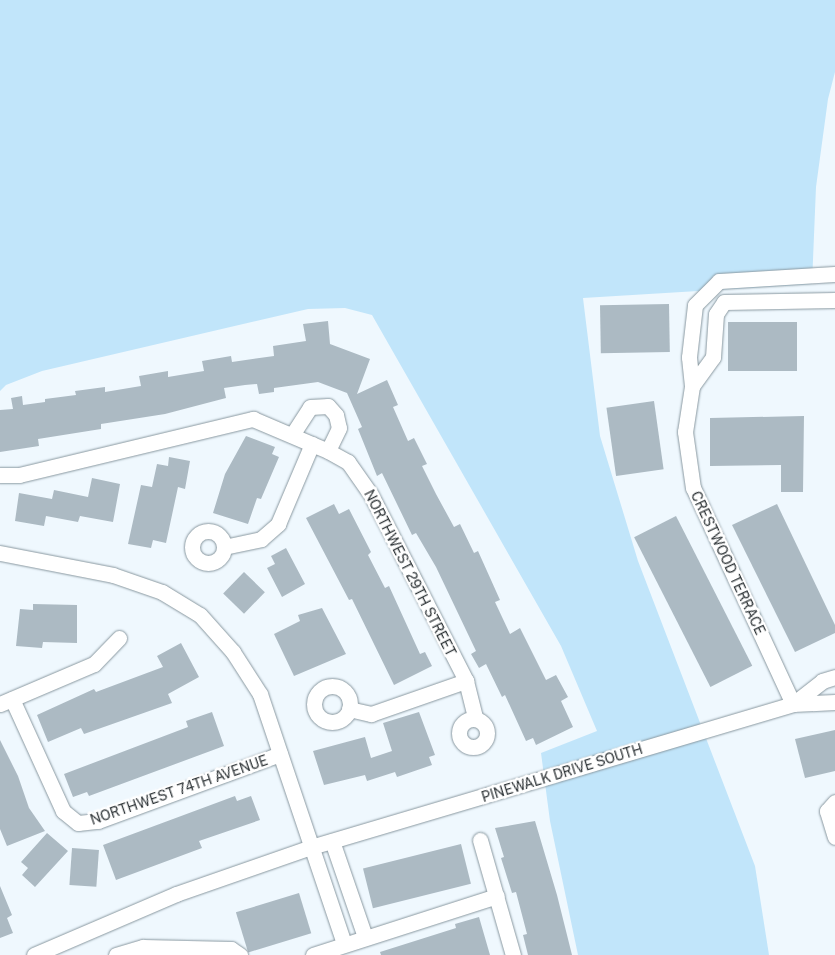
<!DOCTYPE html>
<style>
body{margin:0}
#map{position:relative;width:835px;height:955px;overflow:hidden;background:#eff8fe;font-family:"Public Sans",sans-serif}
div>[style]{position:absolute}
.green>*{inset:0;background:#c1e5fa}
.building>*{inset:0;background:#acbac3;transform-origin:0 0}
.roads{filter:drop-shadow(0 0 1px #8998a0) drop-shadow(0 0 1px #8998a0)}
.street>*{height:15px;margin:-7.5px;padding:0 7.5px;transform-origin:7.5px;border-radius:7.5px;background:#fff}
.street>.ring{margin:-7.5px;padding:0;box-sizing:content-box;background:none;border:15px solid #fff;border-radius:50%}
span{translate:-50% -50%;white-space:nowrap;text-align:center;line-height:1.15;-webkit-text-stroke:4.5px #fff;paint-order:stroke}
.street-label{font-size:14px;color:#2d3336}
</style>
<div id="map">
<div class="green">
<i style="clip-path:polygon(0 0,835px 0,835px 72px,828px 99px,816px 187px,812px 284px,583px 298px,600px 436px,638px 561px,755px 866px,769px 955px,578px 955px,550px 821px,541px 753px,597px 731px,561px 646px,372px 315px,345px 308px,308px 309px,42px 371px,6px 385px,0 391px)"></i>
</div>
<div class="building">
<i style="left:669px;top:304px;width:48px;height:69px;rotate:89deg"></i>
<i style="clip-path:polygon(328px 321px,330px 344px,370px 359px,357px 394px,387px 380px,398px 405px,393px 407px,408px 441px,414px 438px,427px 464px,422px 466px,436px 494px,454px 527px,460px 524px,474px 553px,478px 551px,500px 600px,495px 602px,510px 634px,520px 628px,546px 680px,556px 675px,568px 697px,561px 701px,573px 727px,536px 745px,533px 738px,526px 741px,505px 695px,502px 697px,486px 664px,479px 668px,471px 654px,476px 651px,436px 567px,416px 533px,412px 535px,382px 473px,377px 476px,358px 429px,362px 427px,347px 393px,318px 382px,274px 388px,274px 392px,259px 394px,257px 384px,245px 385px,224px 388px,226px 398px,165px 414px,101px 424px,101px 429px,38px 439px,39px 446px,0 452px,0 410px,13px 409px,11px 398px,22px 396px,23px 405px,45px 402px,45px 399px,76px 395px,75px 391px,105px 387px,105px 392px,141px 386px,139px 376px,168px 371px,168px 377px,204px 371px,202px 361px,231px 356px,232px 362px,274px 356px,273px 346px,306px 341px,303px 324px)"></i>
<i style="left:728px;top:322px;width:69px;height:49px"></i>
<i style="left:654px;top:401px;width:69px;height:48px;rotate:82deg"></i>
<i style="clip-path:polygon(804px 416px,803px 492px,781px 492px,781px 465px,710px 466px,710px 418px)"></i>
<i style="clip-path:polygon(246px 436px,275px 447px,272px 454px,279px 457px,261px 499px,257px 498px,248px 524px,213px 513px,225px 474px)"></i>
<i style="clip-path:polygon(169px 457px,190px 461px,185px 489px,178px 487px,166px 543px,153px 540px,151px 548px,128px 544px,141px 485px,152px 487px,157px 464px,168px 466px)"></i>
<i style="clip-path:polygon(92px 478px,120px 484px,113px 522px,80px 516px,78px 522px,46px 516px,44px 526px,15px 521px,19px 493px,52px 499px,54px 490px,88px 497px)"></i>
<i style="clip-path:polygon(334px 504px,339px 514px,349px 509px,371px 552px,368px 555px,385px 588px,389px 586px,420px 654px,425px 652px,432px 666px,394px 685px,352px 599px,349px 600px,306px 518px)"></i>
<i style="clip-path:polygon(777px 504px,835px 625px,835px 633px,795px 652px,732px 525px)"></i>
<i style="left:676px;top:516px;width:168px;height:47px;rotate:63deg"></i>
<i style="clip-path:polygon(286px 548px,305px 584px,282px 597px,267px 568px,275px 564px,271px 556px)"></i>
<i style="left:244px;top:572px;width:29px;height:30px;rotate:44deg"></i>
<i style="clip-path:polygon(33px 604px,77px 605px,77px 643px,43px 642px,42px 648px,16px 646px,20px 609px,33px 610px)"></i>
<i style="clip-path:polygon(322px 608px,346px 654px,294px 676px,274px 634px,300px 621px,298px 615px)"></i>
<i style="clip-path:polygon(181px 643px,199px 677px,168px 694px,172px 703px,84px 734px,81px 728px,48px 742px,37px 715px,94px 689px,96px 692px,163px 667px,157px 656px)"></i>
<i style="clip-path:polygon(212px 712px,224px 746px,89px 796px,87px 792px,73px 797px,64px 774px,188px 727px,186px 721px)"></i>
<i style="clip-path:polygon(419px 712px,435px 755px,429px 757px,432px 765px,397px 777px,395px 772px,367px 781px,365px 775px,324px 785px,313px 751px,365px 737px,371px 758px,392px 751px,383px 723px)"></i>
<i style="clip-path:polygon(835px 730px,835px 771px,805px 778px,795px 739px)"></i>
<i style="clip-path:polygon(0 740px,18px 776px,29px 808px,45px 831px,7px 846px,0 829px)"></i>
<i style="clip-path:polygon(235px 796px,237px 801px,251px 796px,260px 820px,199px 841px,202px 848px,116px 880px,103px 845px)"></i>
<i style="clip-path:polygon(535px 821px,557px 895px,572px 955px,528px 955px,523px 935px,527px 934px,516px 892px,512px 893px,501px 858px,504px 857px,495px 828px)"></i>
<i style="clip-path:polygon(47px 833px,68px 851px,35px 887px,22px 875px,28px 868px,21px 862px)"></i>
<i style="left:461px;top:844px;width:41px;height:101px;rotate:76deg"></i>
<i style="left:72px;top:848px;width:27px;height:37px;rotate:4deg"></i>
<i style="clip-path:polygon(0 886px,12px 915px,7px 918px,13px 933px,0 938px)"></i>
<i style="left:299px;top:893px;width:42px;height:66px;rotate:73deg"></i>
<i style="clip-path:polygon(479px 917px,490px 955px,381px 955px,380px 952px,456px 928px,455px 924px)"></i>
</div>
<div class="roads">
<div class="street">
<i style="left:692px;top:386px;width:36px;rotate:-54deg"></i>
<i style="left:713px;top:357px;width:43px;rotate:-86deg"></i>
<i style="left:716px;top:314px;width:14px;rotate:-56deg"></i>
<i style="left:724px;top:302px;width:111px;rotate:-1deg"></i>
<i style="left:292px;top:435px;width:33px;rotate:-57deg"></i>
<i style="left:310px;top:407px;width:18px;rotate:-3deg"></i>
<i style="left:328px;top:406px;width:12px;rotate:48deg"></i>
<i style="left:336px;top:415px;width:13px;rotate:77deg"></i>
<i style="left:339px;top:428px;width:25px;rotate:116deg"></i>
<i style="left:0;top:475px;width:19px"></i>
<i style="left:19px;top:475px;width:241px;rotate:-13.5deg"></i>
<i style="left:253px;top:419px;width:82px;rotate:23.1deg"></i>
<i style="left:328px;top:451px;width:23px;rotate:29deg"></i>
<i style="left:348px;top:462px;width:38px;rotate:55deg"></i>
<i style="left:370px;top:493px;width:211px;rotate:62.9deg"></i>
<i style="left:466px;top:681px;width:38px;rotate:76deg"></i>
<i class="ring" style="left:192px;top:531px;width:17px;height:17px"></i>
<i style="left:224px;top:547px;width:38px;rotate:-12deg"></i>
<i style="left:261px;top:539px;width:23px;rotate:-41deg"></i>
<i style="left:278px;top:524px;width:87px;rotate:-67deg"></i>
<i style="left:0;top:553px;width:115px;rotate:11deg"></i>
<i style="left:113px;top:575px;width:52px;rotate:19.1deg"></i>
<i style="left:162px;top:592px;width:44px;rotate:31.2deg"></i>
<i style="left:200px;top:615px;width:50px;rotate:48.3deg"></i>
<i style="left:233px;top:652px;width:50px;rotate:57.3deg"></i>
<i style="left:260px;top:694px;width:264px;rotate:71.4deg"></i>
<i class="ring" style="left:314px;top:686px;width:21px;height:21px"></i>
<i style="left:12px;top:699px;width:123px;rotate:65.5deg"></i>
<i style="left:63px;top:811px;width:19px;rotate:39deg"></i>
<i style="left:78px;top:823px;width:20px;rotate:-6deg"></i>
<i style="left:98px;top:821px;width:194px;rotate:-20.2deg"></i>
<i style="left:0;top:704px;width:102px;rotate:-23.1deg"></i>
<i style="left:94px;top:664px;width:36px;rotate:-46deg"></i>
<i style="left:793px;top:704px;width:238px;rotate:-114.8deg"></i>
<i style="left:693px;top:488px;width:57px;rotate:-98.1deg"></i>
<i style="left:685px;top:432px;width:47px;rotate:-81.3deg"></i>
<i style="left:692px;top:386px;width:29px;rotate:-96deg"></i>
<i style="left:689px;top:357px;width:52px;rotate:-83.4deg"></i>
<i style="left:695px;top:305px;width:34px;rotate:-45deg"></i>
<i style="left:719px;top:281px;width:116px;rotate:-3.5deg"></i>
<i style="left:793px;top:704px;width:37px;rotate:-38deg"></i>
<i style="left:822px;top:681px;width:14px;rotate:-17deg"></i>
<i style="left:349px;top:709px;width:23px;rotate:13deg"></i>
<i style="left:371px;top:714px;width:101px;rotate:-19.2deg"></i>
<i class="ring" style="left:459px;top:719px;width:13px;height:13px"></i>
<i style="left:835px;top:802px;width:12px;rotate:132deg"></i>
<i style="left:827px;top:811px;width:27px;rotate:73deg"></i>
<i style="left:480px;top:840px;width:120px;rotate:74deg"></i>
<i style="left:332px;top:841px;width:102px;rotate:71deg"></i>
<i style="left:34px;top:955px;width:155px;rotate:-23.2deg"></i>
<i style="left:176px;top:894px;width:143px;rotate:-19.2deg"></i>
<i style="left:311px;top:847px;width:503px;rotate:-16.52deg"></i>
<i style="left:793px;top:704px;width:42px;rotate:-2.7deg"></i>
<i style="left:116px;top:955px;width:28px;rotate:-17deg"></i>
<i style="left:143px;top:947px;width:88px;rotate:1.3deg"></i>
<i style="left:231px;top:949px;width:11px;rotate:34deg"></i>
<i style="left:313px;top:955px;width:193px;rotate:-17.8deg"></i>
</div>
</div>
<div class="street-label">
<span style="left:728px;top:563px;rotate:65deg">CRESTWOOD TERRACE</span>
<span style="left:410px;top:573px;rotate:63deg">NORTHWEST 29TH STREET</span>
<span style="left:562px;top:773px;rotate:-17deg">PINEWALK DRIVE SOUTH</span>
<span style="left:179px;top:790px;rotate:-19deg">NORTHWEST 74TH AVENUE</span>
</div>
</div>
